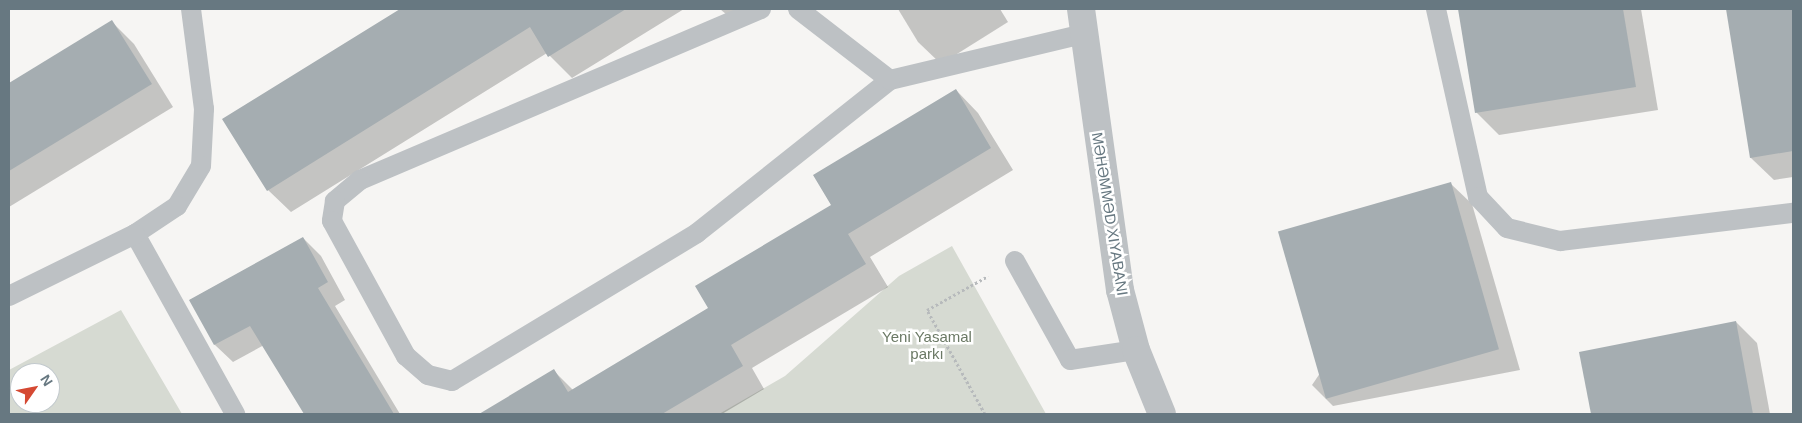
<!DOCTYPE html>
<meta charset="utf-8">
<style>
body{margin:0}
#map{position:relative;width:1802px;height:423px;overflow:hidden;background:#f6f5f3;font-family:Arial,sans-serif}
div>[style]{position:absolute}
.green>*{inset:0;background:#d6dad2}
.shadow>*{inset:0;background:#0003}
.building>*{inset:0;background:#a5adb1;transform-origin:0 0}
.path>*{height:3px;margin-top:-1.5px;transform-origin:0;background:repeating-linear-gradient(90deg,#b7babc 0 2.5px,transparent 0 5px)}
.service>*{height:20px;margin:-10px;padding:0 10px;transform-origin:10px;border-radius:10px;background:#bdc1c4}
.tertiary>*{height:28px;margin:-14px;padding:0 14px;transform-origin:14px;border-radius:14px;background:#bdc1c4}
span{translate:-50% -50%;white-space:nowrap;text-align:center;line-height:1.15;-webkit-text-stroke:5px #fff;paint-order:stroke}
.street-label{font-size:15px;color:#677881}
.park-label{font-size:15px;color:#6b7965}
.frame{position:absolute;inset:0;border:10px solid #677881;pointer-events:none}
.north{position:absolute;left:10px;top:363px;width:50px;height:50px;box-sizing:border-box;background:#fff;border:1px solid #c2c9cd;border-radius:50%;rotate:57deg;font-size:14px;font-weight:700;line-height:20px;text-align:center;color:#677881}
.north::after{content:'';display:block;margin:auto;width:18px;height:22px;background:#d54933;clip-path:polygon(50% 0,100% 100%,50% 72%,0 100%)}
</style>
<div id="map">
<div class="green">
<i style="clip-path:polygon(952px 246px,1046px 414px,719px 414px,785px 376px,899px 276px)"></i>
<i style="clip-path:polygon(evenodd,121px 310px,182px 414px,9px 414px,9px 370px,121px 310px,20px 373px,50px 373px,50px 403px,20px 403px,20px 373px)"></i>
</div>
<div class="shadow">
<i style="clip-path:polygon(402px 9px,684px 9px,572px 78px,547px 53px,291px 212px,268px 190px,224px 120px)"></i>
<i style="clip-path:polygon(720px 9px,738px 9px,727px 15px)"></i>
<i style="clip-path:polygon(898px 9px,1000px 9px,1008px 22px,941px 64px,918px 42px)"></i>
<i style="clip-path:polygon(1459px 9px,1641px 9px,1658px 110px,1499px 135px,1476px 112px)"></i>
<i style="clip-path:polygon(1727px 9px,1793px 9px,1793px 177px,1774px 180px,1751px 158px)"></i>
<i style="clip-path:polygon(112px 22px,134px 44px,173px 107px,9px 207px,9px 85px)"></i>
<i style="clip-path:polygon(956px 90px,978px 113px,1013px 170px,870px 257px,888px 287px,752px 368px,764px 389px,722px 414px,481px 414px,554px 371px,573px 390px,710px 308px,833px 206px)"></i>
<i style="clip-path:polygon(1450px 183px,1472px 204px,1520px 370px,1333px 406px,1312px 385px)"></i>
<i style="clip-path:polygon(303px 238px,321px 256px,345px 300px,335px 306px,400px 414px,305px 414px,264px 345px,233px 362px,215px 345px,190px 300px)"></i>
<i style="clip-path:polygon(1736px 322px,1757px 343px,1770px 414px,1592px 414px,1581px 353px)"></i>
</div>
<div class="building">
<i style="clip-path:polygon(400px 9px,626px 9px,548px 57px,530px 27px,267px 191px,222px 119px)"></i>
<i style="clip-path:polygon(1458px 9px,1623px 9px,1636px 87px,1475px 113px)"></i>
<i style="clip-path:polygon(1726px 9px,1793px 9px,1793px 151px,1750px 158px)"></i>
<i style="clip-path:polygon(112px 20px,152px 84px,9px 171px,9px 83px)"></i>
<i style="clip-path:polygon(956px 89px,991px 148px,848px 234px,866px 264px,731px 345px,743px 366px,662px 414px,479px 414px,554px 369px,568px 392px,708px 308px,695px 286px,831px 205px,813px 175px)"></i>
<i style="left:1451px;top:182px;width:174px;height:180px;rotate:74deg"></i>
<i style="clip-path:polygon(303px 237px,328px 282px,318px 288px,394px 414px,304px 414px,250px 326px,214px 345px,189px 300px)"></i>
<i style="clip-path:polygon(1736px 321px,1753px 414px,1591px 414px,1579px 352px)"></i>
</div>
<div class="path">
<i style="left:985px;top:414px;width:119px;rotate:-119.1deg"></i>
<i style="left:927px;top:310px;width:70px;rotate:-29.1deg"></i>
</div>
<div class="service">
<i style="left:191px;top:9px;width:101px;rotate:82.6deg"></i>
<i style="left:204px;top:109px;width:57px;rotate:93deg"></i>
<i style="left:201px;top:166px;width:47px;rotate:121deg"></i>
<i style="left:177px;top:206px;width:50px;rotate:146.3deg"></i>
<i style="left:135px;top:234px;width:206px;rotate:60.9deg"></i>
<i style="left:761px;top:9px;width:436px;rotate:156.9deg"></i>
<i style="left:360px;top:180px;width:33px;rotate:140deg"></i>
<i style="left:335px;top:201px;width:20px;rotate:99deg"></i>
<i style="left:332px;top:221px;width:154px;rotate:61.3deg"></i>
<i style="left:406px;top:356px;width:29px;rotate:41deg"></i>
<i style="left:428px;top:375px;width:25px;rotate:14deg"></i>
<i style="left:452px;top:381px;width:286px;rotate:-31.1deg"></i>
<i style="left:697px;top:233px;width:246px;rotate:-38.4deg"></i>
<i style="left:890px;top:80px;width:198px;rotate:-13.4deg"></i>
<i style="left:798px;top:9px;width:116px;rotate:37.7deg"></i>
<i style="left:1436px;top:9px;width:193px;rotate:77.4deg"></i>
<i style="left:1478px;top:197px;width:42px;rotate:46.9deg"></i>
<i style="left:1507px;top:228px;width:55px;rotate:13.8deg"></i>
<i style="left:1560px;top:241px;width:235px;rotate:-6.9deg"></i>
<i style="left:1015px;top:261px;width:113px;rotate:60.9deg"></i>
<i style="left:1070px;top:360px;width:67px;rotate:-8.6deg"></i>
<i style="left:9px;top:296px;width:140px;rotate:-26.2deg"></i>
</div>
<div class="tertiary">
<i style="left:1081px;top:9px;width:284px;rotate:82.1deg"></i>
<i style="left:1120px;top:290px;width:62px;rotate:75.1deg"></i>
<i style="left:1136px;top:350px;width:69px;rotate:67.9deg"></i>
</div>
<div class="street-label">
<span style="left:1110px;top:214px;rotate:81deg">MƏHƏMMƏD XIYABANI</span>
</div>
<div class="park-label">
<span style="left:927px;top:345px">Yeni Yasamal<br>parkı</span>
</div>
<div class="frame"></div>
<div class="north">N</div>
</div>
